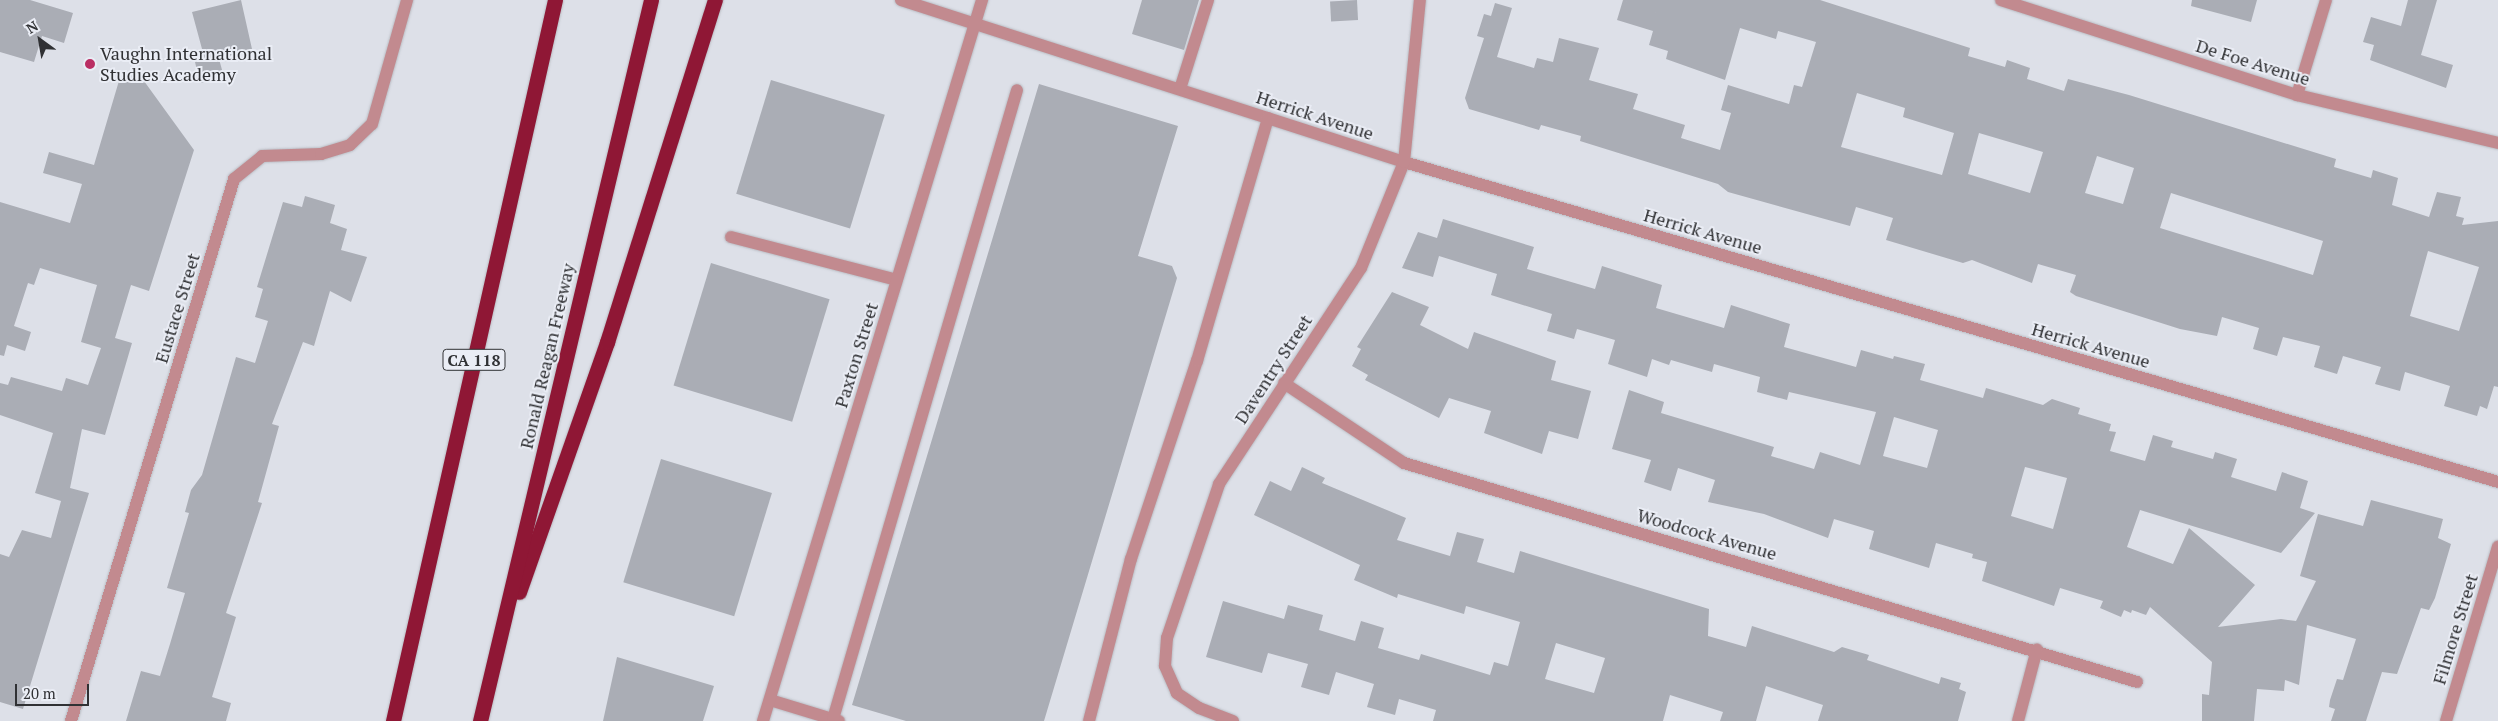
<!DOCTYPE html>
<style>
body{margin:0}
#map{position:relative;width:2498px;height:721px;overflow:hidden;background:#dde0e8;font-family:"PT Serif",serif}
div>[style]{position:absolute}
.building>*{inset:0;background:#aaadb5;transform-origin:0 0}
.roads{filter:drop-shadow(0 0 1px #babdc4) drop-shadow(0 0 1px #babdc4)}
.minor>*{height:12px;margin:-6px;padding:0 6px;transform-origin:6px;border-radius:6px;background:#c28a8f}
.highway>*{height:15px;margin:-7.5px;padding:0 7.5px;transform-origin:7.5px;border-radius:7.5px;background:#8f1735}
.dots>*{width:14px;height:14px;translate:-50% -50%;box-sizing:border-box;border:2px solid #eaedf5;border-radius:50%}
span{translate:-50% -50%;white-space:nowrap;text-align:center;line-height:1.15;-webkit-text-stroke:4px #eaedf5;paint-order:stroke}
.shield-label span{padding:1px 4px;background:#eaedf5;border:1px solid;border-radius:4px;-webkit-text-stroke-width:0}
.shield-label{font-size:16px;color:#303134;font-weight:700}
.poi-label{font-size:18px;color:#303134}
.left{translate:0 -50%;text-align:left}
.street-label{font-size:18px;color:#303134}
.north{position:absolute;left:15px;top:15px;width:50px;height:50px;-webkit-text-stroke:4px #eaedf5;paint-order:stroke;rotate:328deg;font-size:14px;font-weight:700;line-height:20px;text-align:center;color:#303134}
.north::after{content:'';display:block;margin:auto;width:18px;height:22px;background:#303134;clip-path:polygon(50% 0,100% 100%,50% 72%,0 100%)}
.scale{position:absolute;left:15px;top:684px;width:74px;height:22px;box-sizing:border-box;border:2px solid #303134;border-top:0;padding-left:6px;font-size:15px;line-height:18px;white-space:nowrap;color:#303134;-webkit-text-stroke:4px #eaedf5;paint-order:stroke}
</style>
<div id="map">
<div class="building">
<i style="clip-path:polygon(0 0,30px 0,73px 13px,64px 43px,42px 36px,34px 62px,0 52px)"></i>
<i style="clip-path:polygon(241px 0,252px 49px,219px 59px,224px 77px,200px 83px,195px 62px,205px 60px,192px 12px)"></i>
<i style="clip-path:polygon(1142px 0,1199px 0,1184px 50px,1132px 34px)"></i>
<i style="left:1357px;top:0;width:20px;height:27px;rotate:87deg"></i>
<i style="clip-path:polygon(evenodd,1623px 0,1820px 0,1970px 48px,1968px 56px,2005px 67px,2007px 60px,2030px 68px,2027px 79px,2064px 91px,2068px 79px,2129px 95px,2336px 159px,2334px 167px,2371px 178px,2373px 170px,2398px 178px,2392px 205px,2429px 217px,2437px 192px,2461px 197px,2456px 216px,2464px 218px,2462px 225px,2498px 221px,2498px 387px,2494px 386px,2487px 409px,2480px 406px,2477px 416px,2444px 406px,2450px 386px,2405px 372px,2400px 391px,2375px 384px,2381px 367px,2343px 356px,2337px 374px,2314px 367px,2320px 346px,2283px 337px,2277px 356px,2253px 349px,2259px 328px,2222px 317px,2217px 336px,2180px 329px,2076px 296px,2070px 292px,2076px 275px,2038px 264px,2032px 283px,1972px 260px,1963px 263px,1886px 240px,1893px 218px,1856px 207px,1850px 226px,1728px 192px,1718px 184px,1580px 141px,1581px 136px,1541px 125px,1539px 130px,1469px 109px,1465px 98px,1484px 38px,1477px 36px,1484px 14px,1491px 16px,1495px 3px,1512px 8px,1497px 57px,1534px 68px,1537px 58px,1553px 62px,1559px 38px,1599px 48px,1589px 80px,1638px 94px,1633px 109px,1685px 125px,1681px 138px,1720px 150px,1731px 113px,1721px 110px,1728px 85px,1789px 104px,1794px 85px,1802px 87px,1816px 42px,1778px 31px,1776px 39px,1740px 28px,1725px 80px,1666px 59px,1668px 51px,1649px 45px,1653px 31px,1617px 20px,1623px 0,1857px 93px,1905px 108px,1903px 117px,1954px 133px,1942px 175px,1841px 147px,1857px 93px,1623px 0,1979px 133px,2043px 152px,2030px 193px,1968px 174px,1979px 133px,1623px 0,2097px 156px,2134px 168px,2123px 204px,2085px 193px,2097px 156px,1623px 0,2171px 193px,2323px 241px,2313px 275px,2160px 228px,2171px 193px,1623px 0,2428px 251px,2479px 267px,2459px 331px,2410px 316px,2428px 251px)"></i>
<i style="clip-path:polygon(2192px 0,2257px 0,2251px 22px,2191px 6px)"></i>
<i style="clip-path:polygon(2408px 0,2437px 0,2421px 55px,2453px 65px,2446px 88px,2370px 60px,2374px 45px,2363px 42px,2371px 17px,2401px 26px)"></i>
<i style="clip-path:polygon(136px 70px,194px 150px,149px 291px,131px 285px,115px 338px,132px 343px,105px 435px,82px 429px,70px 488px,89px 493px,23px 709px,0 702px,0 554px,9px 557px,22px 530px,51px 538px,61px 501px,35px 493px,53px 433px,0 415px,0 383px,8px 385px,11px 377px,62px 391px,66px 378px,88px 385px,101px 348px,81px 342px,97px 285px,40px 268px,34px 285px,28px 283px,14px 326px,31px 332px,25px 351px,7px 345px,4px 356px,0 355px,0 202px,70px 223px,82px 184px,43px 173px,49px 152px,94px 165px,121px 74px,128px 76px)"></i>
<i style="left:771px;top:80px;width:119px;height:119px;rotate:17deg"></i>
<i style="clip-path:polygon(1039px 84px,1178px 126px,1138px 256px,1172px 266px,1177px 278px,1044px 721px,906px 721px,852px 705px)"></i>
<i style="clip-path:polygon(305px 196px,335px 205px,330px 223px,347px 229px,341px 250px,367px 257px,351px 302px,330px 291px,314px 346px,303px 342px,272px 424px,279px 426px,258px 502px,262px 503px,226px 613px,236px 617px,212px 697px,231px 703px,226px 721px,126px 721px,141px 671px,160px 676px,170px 644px,185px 593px,167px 588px,189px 513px,185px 512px,191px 490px,202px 475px,236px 357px,255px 363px,268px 321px,255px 317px,263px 289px,257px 287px,283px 202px,302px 207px)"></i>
<i style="clip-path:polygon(evenodd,1443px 219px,1534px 247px,1527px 269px,1595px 289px,1602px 266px,1662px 285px,1656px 308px,1724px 328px,1731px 305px,1790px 324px,1784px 347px,1856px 367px,1861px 350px,1893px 359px,1894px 356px,1925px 364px,1920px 380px,1983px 398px,1986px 388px,2043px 405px,2052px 399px,2080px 408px,2078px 414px,2111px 424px,2109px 431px,2116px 432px,2110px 451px,2145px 461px,2153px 435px,2173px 441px,2171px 447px,2213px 459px,2215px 452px,2237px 459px,2231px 477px,2276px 491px,2282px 472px,2308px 481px,2300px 508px,2315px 513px,2281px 553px,2140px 510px,2127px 547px,2173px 564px,2189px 528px,2255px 585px,2218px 627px,2281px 619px,2296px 621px,2316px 581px,2300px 576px,2318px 514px,2363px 526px,2371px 500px,2443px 519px,2438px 538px,2451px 544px,2435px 598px,2429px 610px,2421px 608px,2397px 674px,2382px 672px,2366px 721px,2331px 721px,2335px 709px,2329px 707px,2330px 700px,2337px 679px,2343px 680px,2356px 639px,2307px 625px,2299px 685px,2285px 680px,2284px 691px,2257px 689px,2254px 721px,2202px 721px,2202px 694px,2209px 695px,2212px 662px,2150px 607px,2146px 615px,2132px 610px,2131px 613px,2124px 610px,2121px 617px,2100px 608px,2103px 601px,2060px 588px,2054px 606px,1982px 581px,1987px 562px,1972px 558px,1973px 554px,1936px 543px,1929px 568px,1869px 549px,1874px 531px,1834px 519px,1828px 538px,1764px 514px,1708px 502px,1715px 480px,1678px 468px,1671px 491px,1644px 482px,1651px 460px,1612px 449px,1629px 390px,1664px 402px,1661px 413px,1774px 447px,1771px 456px,1814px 469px,1820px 452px,1860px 465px,1876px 412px,1789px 392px,1787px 400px,1757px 392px,1760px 377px,1714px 364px,1712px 372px,1671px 360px,1669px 365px,1652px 359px,1647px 377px,1608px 364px,1615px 340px,1577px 329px,1574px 339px,1547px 331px,1552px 314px,1491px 295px,1497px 274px,1439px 256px,1433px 277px,1402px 268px,1418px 232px,1437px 238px,1443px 219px,1894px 417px,1938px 430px,1927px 468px,1883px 456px,1894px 417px,1443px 219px,2025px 467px,2067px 478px,2053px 529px,2011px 516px,2025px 467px)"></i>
<i style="left:711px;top:263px;width:124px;height:128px;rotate:17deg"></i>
<i style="clip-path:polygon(1392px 292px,1429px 307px,1420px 325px,1468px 349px,1474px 332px,1556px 361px,1551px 380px,1591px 391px,1578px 439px,1549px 431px,1542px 454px,1484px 433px,1491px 411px,1449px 398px,1439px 418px,1365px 380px,1368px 375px,1352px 366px,1361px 349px,1357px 347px)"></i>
<i style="left:661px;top:459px;width:116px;height:129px;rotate:17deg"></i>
<i style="clip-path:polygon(evenodd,1302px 467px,1325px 478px,1322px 483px,1406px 518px,1397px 540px,1450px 556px,1457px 532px,1484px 539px,1477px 562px,1514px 573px,1520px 551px,1709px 609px,1708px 636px,1746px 647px,1752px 626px,1834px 652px,1842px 647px,1869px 655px,1867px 660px,1939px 684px,1941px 677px,1961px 683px,1959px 689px,1966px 692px,1958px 721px,1818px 721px,1823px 705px,1766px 686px,1756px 721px,1720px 721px,1723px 712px,1670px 695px,1663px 721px,1433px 721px,1436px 710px,1399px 699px,1395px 715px,1367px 707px,1374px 684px,1336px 672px,1329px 695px,1301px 687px,1308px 664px,1268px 653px,1262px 673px,1206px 657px,1223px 601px,1284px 619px,1288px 605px,1323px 615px,1319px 630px,1355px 641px,1361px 621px,1384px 628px,1378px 648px,1419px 660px,1421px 654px,1490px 675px,1494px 662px,1508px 666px,1520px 622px,1466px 606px,1464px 614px,1398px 594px,1397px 598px,1354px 580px,1360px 565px,1254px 515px,1270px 481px,1291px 491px,1302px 467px,1556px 643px,1605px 658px,1594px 693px,1545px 679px,1556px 643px)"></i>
<i style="clip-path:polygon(617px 657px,714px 686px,703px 721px,603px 721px)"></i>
</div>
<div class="roads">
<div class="minor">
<i style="left:901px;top:0;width:528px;rotate:17.85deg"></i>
<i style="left:1404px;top:162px;width:1140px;rotate:16.3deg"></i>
<i style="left:2001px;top:0;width:311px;rotate:17.8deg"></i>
<i style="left:2297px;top:95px;width:207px;rotate:13.4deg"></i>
<i style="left:1180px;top:89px;width:93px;rotate:-72.5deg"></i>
<i style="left:2297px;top:95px;width:99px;rotate:-73deg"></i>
<i style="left:731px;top:237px;width:171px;rotate:14.5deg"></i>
<i style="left:1284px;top:383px;width:144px;rotate:33.7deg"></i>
<i style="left:1404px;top:463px;width:765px;rotate:16.63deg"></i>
<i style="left:770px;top:700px;width:72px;rotate:16.9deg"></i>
<i style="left:833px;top:719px;width:655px;rotate:-73.69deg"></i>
<i style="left:71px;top:721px;width:566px;rotate:-73.26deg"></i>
<i style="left:234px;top:179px;width:36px;rotate:-39deg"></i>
<i style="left:262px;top:156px;width:59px;rotate:-1.9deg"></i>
<i style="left:321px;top:154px;width:30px;rotate:-17deg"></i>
<i style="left:350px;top:145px;width:30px;rotate:-44deg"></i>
<i style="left:372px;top:124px;width:129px;rotate:-74.2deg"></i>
<i style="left:763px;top:721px;width:754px;rotate:-73.1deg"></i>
<i style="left:1089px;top:721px;width:167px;rotate:-75.5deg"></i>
<i style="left:1131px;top:559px;width:209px;rotate:-71.6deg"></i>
<i style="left:1197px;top:361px;width:253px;rotate:-73.7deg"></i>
<i style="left:1233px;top:721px;width:36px;rotate:-159deg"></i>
<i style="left:1199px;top:708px;width:27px;rotate:-146deg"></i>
<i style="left:1177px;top:693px;width:30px;rotate:-114deg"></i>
<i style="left:1165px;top:666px;width:28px;rotate:-86deg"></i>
<i style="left:1167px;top:638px;width:163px;rotate:-71.3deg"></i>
<i style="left:1219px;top:484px;width:258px;rotate:-56.7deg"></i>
<i style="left:1361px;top:268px;width:114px;rotate:-67.9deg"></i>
<i style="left:1404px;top:162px;width:163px;rotate:-84.4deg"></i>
<i style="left:2018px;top:721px;width:74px;rotate:-75.2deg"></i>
<i style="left:2446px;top:721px;width:182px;rotate:-73.4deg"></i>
</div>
<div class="highway">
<i style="left:519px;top:592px;width:265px;rotate:-70.6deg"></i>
<i style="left:607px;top:342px;width:359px;rotate:-72.5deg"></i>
<i style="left:393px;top:721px;width:739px;rotate:-77.34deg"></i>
<i style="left:480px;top:721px;width:741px;rotate:-76.66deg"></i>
</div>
</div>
<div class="dots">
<i style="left:90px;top:64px;background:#ba2e63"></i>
</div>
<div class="shield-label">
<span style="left:474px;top:360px">CA 118</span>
</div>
<div class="poi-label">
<span class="left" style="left:100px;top:64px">Vaughn International<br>Studies Academy</span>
</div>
<div class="street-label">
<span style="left:2253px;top:62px;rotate:17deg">De Foe Avenue</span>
<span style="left:1315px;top:115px;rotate:18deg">Herrick Avenue</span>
<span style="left:1703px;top:231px;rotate:16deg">Herrick Avenue</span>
<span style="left:177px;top:308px;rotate:-73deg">Eustace Street</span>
<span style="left:2091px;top:345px;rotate:16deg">Herrick Avenue</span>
<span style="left:856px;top:355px;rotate:-73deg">Paxton Street</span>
<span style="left:547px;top:356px;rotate:-77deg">Ronald Reagan Freeway</span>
<span style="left:1273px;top:369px;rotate:-57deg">Daventry Street</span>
<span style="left:1707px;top:534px;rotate:16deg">Woodcock Avenue</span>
<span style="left:2455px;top:629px;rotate:-73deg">Filmore Street</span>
</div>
<div class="north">N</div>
<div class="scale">20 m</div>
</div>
